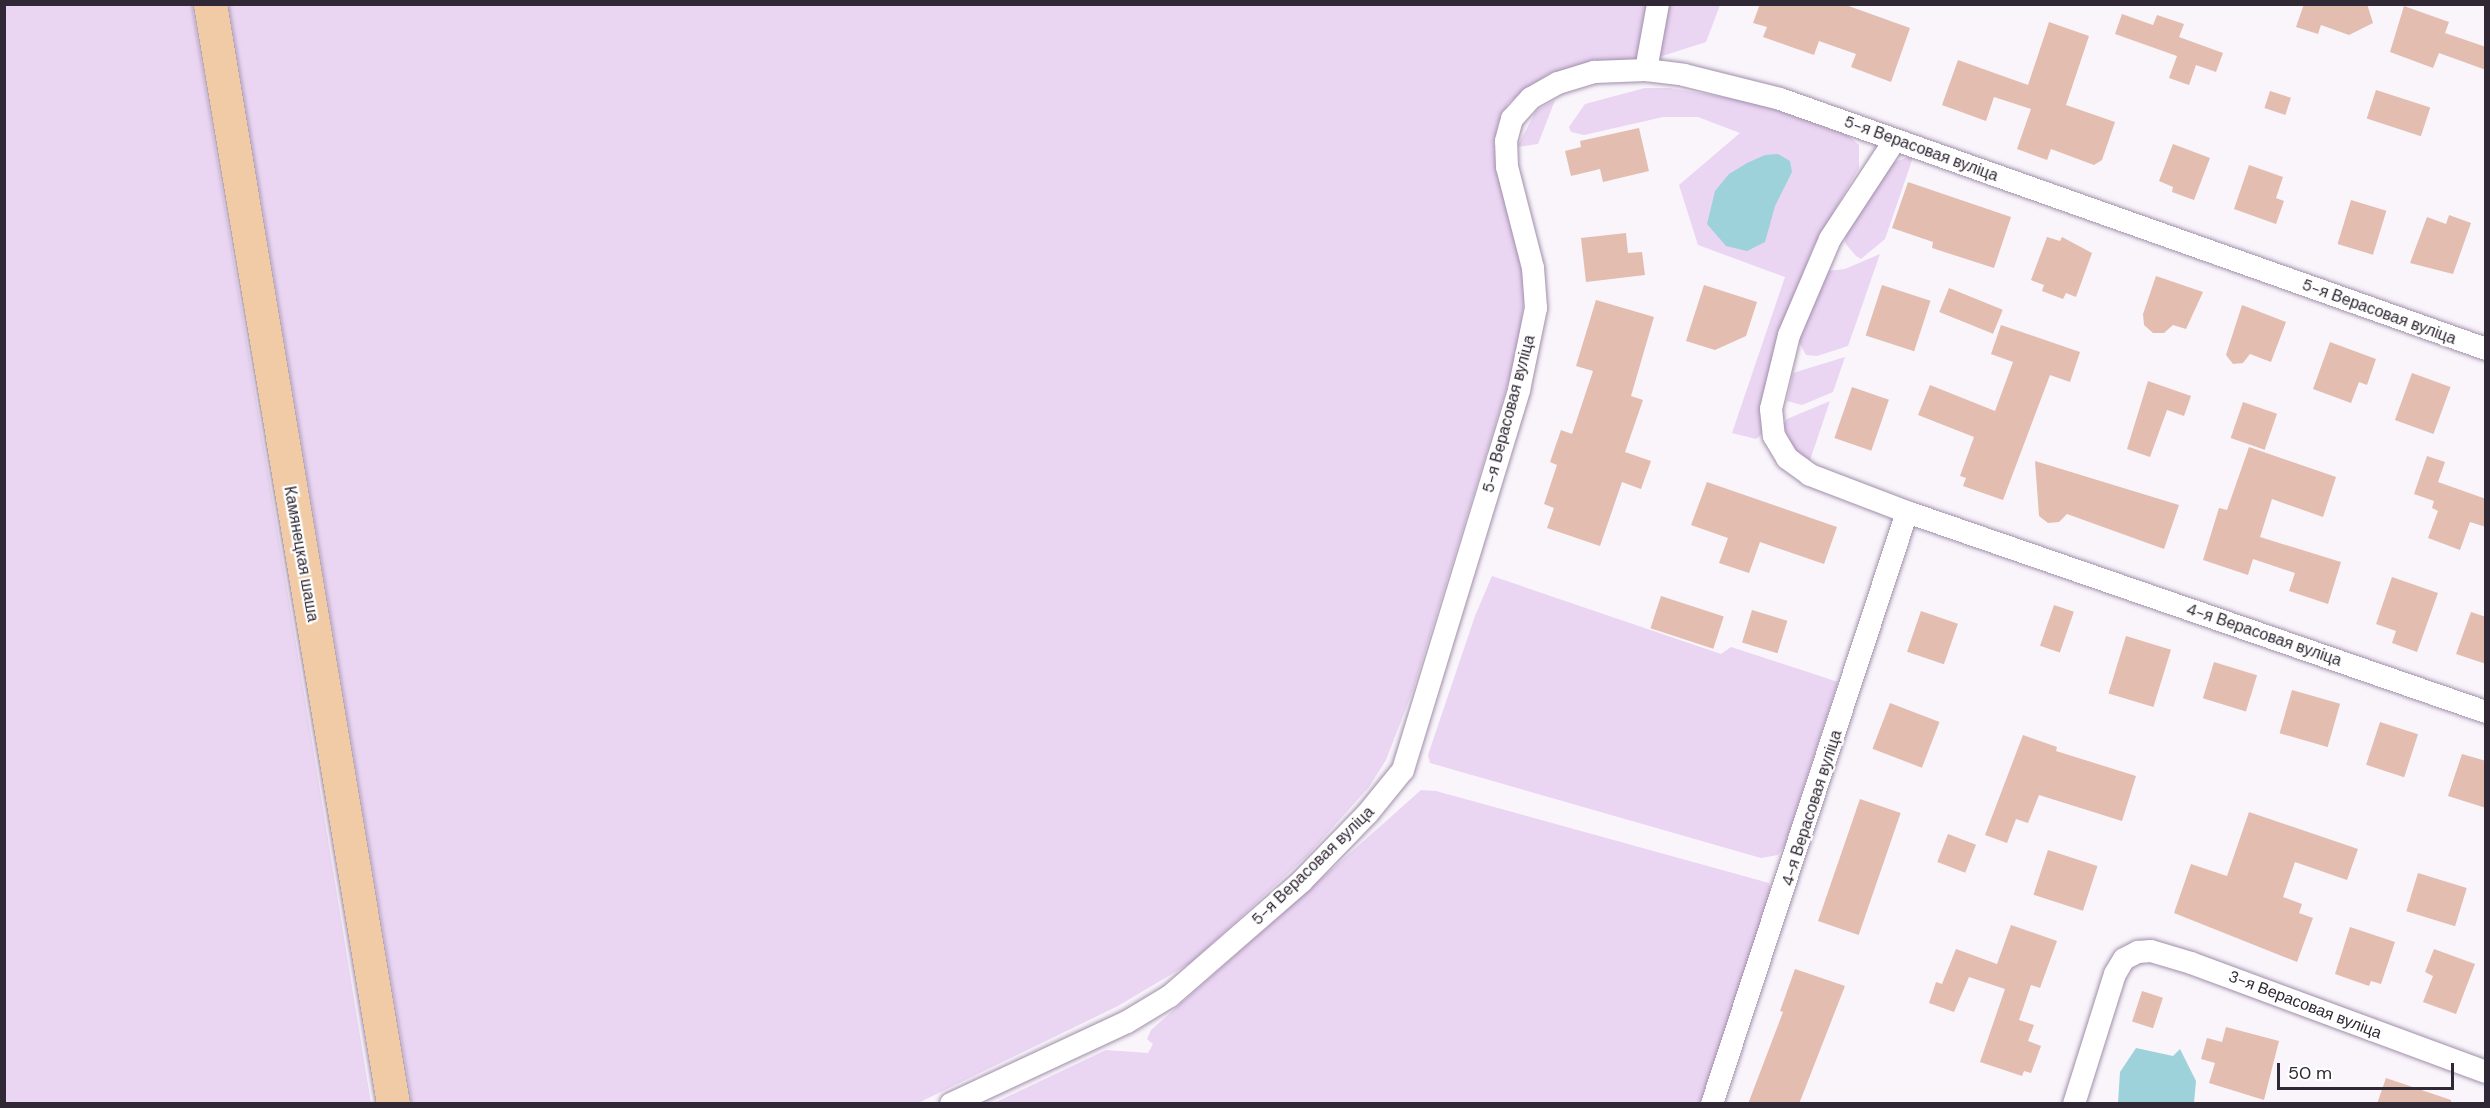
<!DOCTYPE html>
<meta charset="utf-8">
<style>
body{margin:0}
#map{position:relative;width:2490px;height:1108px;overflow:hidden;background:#f9f5fb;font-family:"DM Sans",sans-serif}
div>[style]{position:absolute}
.green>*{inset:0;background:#ead5f3}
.water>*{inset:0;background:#9dd2db}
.building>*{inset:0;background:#e3bdb0;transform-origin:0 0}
.roads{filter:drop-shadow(0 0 2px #a18eaa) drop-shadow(0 0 2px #a18eaa)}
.minor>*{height:22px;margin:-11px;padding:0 11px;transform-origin:11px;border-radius:11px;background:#fff}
.primary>*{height:33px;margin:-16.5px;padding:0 16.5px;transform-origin:16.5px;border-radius:16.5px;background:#f1cba6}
span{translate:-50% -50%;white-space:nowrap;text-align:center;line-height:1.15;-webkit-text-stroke:4.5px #fff;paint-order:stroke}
.street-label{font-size:16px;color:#302834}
.frame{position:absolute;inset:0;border:6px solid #302834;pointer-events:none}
.scale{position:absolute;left:2277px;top:1063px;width:177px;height:27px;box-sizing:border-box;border:3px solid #302834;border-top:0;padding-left:8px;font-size:18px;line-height:21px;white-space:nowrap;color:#302834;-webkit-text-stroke:4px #fff;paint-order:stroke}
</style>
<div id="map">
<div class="green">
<i style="clip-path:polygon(4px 5px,192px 5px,371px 1103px,5px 1103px)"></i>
<i style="clip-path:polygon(229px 5px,1720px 5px,1706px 42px,1653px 59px,1596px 61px,1548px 74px,1508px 103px,1498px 124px,1494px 144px,1497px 167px,1523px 264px,1525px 292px,1518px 351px,1413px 690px,1386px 760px,1369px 787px,1307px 856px,1192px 962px,1118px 1006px,916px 1104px,412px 1103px)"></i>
<i style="clip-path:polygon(1645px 88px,1670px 88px,1752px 102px,1844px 132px,1859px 145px,1859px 168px,1814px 246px,1786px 315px,1762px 434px,1756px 439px,1732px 433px,1785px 277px,1698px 245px,1679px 185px,1740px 133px,1698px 117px,1663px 117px,1584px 135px,1571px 132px,1569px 127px,1585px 104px)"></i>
<i style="clip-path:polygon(1555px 100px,1538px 144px,1517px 147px,1536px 111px)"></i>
<i style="clip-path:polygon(1921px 134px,1885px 239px,1861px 259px,1856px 256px,1845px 243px,1846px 231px,1892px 163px,1908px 157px)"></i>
<i style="clip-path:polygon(1880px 254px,1848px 346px,1817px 356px,1806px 355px,1798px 340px,1828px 271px,1845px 269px)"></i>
<i style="clip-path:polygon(1845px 357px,1833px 392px,1802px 405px,1787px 401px,1793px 373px)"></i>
<i style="clip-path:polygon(1830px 401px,1809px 463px,1797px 457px,1783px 425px,1787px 419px)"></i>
<i style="clip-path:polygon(1492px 576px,1721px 654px,1731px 647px,1838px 682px,1785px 845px,1778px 855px,1761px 858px,1430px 763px,1428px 755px,1475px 616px)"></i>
<i style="clip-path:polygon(1421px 790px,1436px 791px,1769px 883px,1772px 898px,1700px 1103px,992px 1104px,1106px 1050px,1148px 1053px,1153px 1044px,1147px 1039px,1151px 1030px)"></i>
</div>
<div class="water">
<i style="clip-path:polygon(1778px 154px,1790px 161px,1792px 172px,1775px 206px,1765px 242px,1747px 251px,1726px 246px,1707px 224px,1715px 191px,1729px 174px,1747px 163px,1765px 155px)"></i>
<i style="clip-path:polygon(2136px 1048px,2173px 1056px,2180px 1049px,2196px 1081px,2194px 1103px,2118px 1103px,2120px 1072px)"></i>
</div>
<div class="building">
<i style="clip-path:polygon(1760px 4px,1843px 4px,1910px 28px,1891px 82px,1851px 67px,1856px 54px,1819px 41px,1814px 55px,1763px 37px,1767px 27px,1753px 23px)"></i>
<i style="clip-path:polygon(2304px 4px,2367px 4px,2373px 23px,2349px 35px,2321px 25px,2318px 34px,2296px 27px)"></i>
<i style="clip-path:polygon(2404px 6px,2449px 22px,2445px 33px,2486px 47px,2486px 70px,2439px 53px,2433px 68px,2390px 52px)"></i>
<i style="clip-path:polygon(2122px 14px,2153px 25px,2157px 15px,2184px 24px,2179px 37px,2223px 53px,2216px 72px,2196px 65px,2189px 85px,2169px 78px,2177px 56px,2115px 34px)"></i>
<i style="clip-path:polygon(2049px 22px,2089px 36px,2066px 105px,2115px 122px,2102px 160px,2094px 165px,2051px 149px,2047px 160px,2017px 149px,2031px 109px,1994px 97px,1986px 121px,1942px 105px,1958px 60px,2028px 85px)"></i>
<i style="left:2376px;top:90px;width:57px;height:30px;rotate:18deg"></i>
<i style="left:2270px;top:91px;width:22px;height:18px;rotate:18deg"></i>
<i style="clip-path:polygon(1639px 128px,1649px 171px,1603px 182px,1600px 169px,1571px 176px,1565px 151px,1581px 147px,1580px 141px)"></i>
<i style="clip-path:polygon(2173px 144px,2210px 158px,2194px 200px,2172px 192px,2173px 187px,2159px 181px)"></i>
<i style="clip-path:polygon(2249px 165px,2283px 177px,2276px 198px,2284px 201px,2276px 224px,2234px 209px)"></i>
<i style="clip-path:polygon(1908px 182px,2011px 217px,1994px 268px,1932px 248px,1933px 242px,1892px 228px)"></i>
<i style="left:2351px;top:200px;width:37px;height:46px;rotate:17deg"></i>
<i style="clip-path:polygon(2449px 215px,2471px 223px,2453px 274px,2410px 263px,2427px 217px,2446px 224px)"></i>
<i style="clip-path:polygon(1626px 233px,1628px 253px,1642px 252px,1645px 275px,1586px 282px,1581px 238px)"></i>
<i style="clip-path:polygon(2047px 237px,2060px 241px,2062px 237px,2092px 253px,2076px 297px,2066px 293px,2063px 299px,2042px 291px,2044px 285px,2031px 280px)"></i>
<i style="clip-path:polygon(2156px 276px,2203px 292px,2186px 329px,2173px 325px,2164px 333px,2153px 333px,2144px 325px,2143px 314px)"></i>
<i style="clip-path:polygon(1704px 285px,1757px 302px,1746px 336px,1715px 350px,1686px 341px)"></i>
<i style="left:1882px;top:285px;width:51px;height:53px;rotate:18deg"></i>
<i style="left:1949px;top:288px;width:58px;height:26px;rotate:22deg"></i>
<i style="clip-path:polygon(1596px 300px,1654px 317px,1631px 396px,1643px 400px,1625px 452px,1651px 461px,1641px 489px,1622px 482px,1600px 546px,1547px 528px,1554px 508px,1544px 504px,1557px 465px,1550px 462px,1561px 430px,1572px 434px,1593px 371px,1576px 366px)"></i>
<i style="clip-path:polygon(2242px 305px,2286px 322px,2271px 362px,2250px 354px,2243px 363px,2233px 364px,2226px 355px)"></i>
<i style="clip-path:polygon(2001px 325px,2080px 352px,2070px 382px,2050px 375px,2003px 500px,1963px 486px,1966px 478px,1960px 476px,1974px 437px,1918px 415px,1930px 385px,1995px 411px,2013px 362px,1991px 354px)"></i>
<i style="clip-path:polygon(2330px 342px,2376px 359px,2367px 385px,2359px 382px,2351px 403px,2313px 389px)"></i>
<i style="left:2412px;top:373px;width:41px;height:50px;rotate:20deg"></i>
<i style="clip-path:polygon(2148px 381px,2191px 396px,2184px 416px,2167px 410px,2150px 457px,2127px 449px)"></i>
<i style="left:1852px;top:387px;width:39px;height:54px;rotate:19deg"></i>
<i style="left:2243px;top:402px;width:36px;height:38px;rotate:19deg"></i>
<i style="clip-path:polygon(2249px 447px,2336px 477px,2323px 517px,2272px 499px,2260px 537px,2341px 562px,2328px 604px,2289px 591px,2295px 573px,2253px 559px,2248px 575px,2203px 560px,2219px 508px,2227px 510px)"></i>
<i style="clip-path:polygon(2427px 456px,2445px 462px,2438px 482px,2486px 499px,2486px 527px,2470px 522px,2460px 550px,2428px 538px,2438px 511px,2432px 508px,2434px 501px,2414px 494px)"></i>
<i style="clip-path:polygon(2035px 461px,2179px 505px,2164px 549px,2067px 514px,2059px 522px,2048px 523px,2039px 516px)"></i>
<i style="clip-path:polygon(1707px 482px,1837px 527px,1824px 564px,1760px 542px,1749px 573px,1719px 563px,1728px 538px,1691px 525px)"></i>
<i style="clip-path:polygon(2392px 577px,2438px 593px,2417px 652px,2392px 643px,2396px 631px,2376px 624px)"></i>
<i style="left:1661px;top:596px;width:66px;height:34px;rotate:18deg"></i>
<i style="left:2054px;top:605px;width:21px;height:43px;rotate:19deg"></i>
<i style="left:1752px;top:610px;width:37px;height:34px;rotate:17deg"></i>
<i style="left:1921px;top:611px;width:39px;height:43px;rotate:19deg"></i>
<i style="clip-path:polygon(2471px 612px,2486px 617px,2486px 664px,2456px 654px)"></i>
<i style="left:2126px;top:636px;width:47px;height:60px;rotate:17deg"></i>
<i style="left:2214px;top:662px;width:45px;height:38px;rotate:17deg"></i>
<i style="left:2292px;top:690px;width:50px;height:45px;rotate:16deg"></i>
<i style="left:1890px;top:703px;width:53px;height:49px;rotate:21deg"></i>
<i style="left:2380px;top:722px;width:40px;height:45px;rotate:18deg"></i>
<i style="clip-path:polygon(2023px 735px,2057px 747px,2056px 751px,2136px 776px,2122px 821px,2039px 795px,2028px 823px,2016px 819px,2007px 843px,1985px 835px)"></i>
<i style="clip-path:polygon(2462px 754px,2486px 761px,2486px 808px,2448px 796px)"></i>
<i style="left:1860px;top:799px;width:43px;height:129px;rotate:19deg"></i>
<i style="clip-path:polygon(2249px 812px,2358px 849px,2347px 880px,2295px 862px,2283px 897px,2302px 904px,2299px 913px,2313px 918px,2297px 962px,2174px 913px,2191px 864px,2227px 876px)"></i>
<i style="left:1948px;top:834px;width:30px;height:30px;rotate:21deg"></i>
<i style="left:2048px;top:850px;width:52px;height:47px;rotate:18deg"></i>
<i style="left:2418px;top:873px;width:51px;height:40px;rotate:17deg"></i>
<i style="clip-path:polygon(2011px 925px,2057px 941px,2040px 988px,2031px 985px,2019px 1020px,2034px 1025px,2028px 1041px,2041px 1046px,2031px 1073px,2024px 1071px,2022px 1076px,1980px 1062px,2005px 989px,1969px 977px,1954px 1012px,1929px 1003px,1936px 982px,1942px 984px,1956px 949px,1997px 964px)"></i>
<i style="clip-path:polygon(2350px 927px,2395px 942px,2381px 984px,2371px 981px,2369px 986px,2335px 974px)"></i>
<i style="clip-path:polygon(2434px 949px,2475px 964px,2456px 1014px,2423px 1002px,2433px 976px,2425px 972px)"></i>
<i style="clip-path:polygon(1795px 969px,1845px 986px,1799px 1104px,1748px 1104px,1783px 1012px,1780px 1011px)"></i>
<i style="left:2142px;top:991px;width:22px;height:32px;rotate:18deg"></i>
<i style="clip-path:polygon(2226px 1027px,2279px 1041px,2264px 1100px,2209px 1083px,2215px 1063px,2201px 1059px,2207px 1038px,2222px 1042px)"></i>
<i style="clip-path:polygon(2386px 1078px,2451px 1100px,2451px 1104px,2377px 1104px)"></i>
</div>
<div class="roads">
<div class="minor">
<i style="left:1646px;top:70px;width:67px;rotate:-79.7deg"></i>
<i style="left:1895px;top:140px;width:118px;rotate:123.3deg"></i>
<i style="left:1830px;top:239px;width:104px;rotate:113.1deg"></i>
<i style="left:1789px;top:335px;width:76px;rotate:103.7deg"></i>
<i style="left:1771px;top:409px;width:27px;rotate:84deg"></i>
<i style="left:1774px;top:436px;width:26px;rotate:59deg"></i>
<i style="left:1787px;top:458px;width:29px;rotate:36deg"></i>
<i style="left:1810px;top:475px;width:104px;rotate:20.9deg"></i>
<i style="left:1907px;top:512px;width:613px;rotate:19.06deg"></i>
<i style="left:951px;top:1104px;width:194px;rotate:-25deg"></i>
<i style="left:1127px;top:1022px;width:50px;rotate:-31.2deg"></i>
<i style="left:1170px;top:996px;width:174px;rotate:-41deg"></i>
<i style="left:1301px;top:882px;width:96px;rotate:-45.8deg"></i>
<i style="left:1368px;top:813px;width:55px;rotate:-50.9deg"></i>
<i style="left:1403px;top:770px;width:397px;rotate:-73deg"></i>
<i style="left:1519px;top:390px;width:84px;rotate:-78.3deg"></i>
<i style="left:1536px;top:308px;width:40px;rotate:-94.3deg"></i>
<i style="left:1533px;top:268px;width:104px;rotate:-104.4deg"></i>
<i style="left:1507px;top:167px;width:26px;rotate:-92deg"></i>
<i style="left:1506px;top:141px;width:23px;rotate:-75deg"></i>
<i style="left:1512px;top:119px;width:28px;rotate:-48deg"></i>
<i style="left:1531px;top:98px;width:31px;rotate:-29deg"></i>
<i style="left:1558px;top:83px;width:38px;rotate:-17deg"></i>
<i style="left:1594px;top:72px;width:52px;rotate:-2.2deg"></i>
<i style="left:1646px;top:70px;width:38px;rotate:7deg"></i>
<i style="left:1684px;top:75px;width:99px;rotate:14deg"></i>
<i style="left:1780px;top:99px;width:749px;rotate:19.5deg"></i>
<i style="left:1712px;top:1104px;width:623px;rotate:-71.77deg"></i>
<i style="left:2074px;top:1104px;width:136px;rotate:-72.5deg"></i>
<i style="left:2115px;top:974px;width:17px;rotate:-59deg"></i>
<i style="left:2124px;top:959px;width:16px;rotate:-27deg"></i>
<i style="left:2138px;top:952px;width:13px;rotate:-4deg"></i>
<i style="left:2151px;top:951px;width:42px;rotate:16.7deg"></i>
<i style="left:2191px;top:963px;width:314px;rotate:20.3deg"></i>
</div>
<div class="primary">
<i style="left:210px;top:4px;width:1115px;rotate:80.55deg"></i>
</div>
</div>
<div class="street-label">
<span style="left:1921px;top:149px;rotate:20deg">5-я Верасовая вуліца</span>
<span style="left:2379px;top:312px;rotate:20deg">5-я Верасовая вуліца</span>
<span style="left:1509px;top:414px;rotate:-75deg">5-я Верасовая вуліца</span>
<span style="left:301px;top:554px;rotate:80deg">Камянецкая шаша</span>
<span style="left:2264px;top:635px;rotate:19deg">4-я Верасовая вуліца</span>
<span style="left:1812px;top:808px;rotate:-72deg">4-я Верасовая вуліца</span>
<span style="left:1313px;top:866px;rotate:-44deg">5-я Верасовая вуліца</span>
<span style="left:2305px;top:1005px;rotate:21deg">3-я Верасовая вуліца</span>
</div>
<div class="frame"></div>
<div class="scale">50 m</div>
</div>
